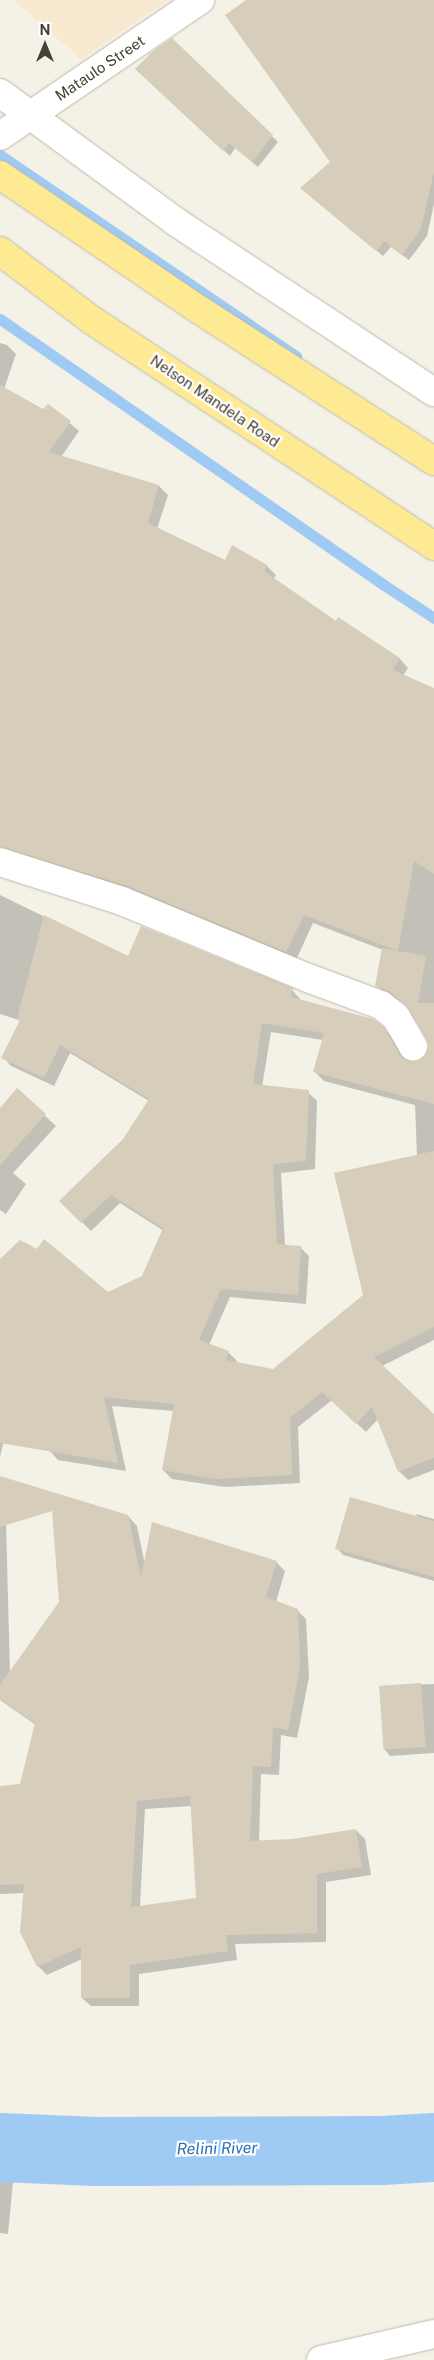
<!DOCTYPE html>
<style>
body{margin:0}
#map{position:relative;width:434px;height:2360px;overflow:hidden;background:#f4f1e6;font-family:"Public Sans",sans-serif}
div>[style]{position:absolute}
.commercial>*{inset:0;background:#f7ead0}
.shadow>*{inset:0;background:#0003}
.stream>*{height:11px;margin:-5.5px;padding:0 5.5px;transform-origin:5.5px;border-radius:5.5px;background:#9fcaf3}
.river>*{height:69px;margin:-34.5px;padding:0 34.5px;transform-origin:34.5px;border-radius:34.5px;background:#9fcaf3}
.building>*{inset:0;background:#d6cebb;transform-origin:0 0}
.roads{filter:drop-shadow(0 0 1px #c0baa8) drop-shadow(0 0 1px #c0baa8)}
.street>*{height:28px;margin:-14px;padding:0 14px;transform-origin:14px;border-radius:14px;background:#fff}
.primary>*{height:28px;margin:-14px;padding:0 14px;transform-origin:14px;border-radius:14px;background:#ffea94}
span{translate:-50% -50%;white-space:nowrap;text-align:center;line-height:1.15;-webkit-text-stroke:4.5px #fff;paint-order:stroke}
.street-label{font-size:15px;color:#474135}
.water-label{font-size:16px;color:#296fb7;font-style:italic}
.north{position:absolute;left:20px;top:20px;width:50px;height:50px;-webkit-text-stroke:4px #fff;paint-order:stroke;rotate:0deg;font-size:14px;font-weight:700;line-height:20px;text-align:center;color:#474135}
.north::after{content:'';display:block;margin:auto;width:18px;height:22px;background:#474135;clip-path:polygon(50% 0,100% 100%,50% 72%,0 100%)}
</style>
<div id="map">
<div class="commercial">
<i style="clip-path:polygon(14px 0,169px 0,81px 59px)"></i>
</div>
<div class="shadow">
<i style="clip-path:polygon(248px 0,434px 0,434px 204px,427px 236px,409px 260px,391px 247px,383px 256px,308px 194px,332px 162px)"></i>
<i style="clip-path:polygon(172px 39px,278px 142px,258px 167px,235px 148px,230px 156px,137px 69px)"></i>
<i style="clip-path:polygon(evenodd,0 343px,7px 345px,16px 354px,4px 389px,44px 411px,48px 405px,79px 431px,61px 457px,159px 486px,168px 495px,157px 529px,225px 562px,267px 566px,276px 575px,273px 579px,336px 623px,400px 659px,408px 668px,403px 676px,434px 735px,434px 1340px,382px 1366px,434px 1430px,434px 1470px,408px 1480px,399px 1471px,378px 1419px,366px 1432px,332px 1400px,298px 1427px,300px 1483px,225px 1487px,172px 1479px,163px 1470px,174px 1411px,112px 1406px,126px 1471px,58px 1460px,49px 1450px,4px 1440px,0 1457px,0 1260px,108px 1293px,143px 1277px,164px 1231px,120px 1203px,91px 1231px,61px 1201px,124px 1140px,149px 1101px,70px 1053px,54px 1086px,11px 1066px,3px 1057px,40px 1027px,0 1014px,0 895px,129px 958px,292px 990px,301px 1000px,383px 1028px,393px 1038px,406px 1061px,414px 1063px,421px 1061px,428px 1054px,430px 1045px,412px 1011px,401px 1001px,386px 995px,377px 986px,383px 950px,313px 923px,296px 960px,0 860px,0 343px,271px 1032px,323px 1040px,315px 1072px,324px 1081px,415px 1105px,417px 1156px,365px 1296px,274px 1370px,236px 1364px,237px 1361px,228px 1352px,209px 1345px,230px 1297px,306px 1304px,309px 1256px,300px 1247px,285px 1246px,281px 1173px,315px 1169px,317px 1101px,308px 1092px,262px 1087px,271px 1032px)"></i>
<i style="clip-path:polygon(17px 1090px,56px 1126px,13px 1173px,26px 1184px,6px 1214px,0 1210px,0 1110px)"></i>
<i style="clip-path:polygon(evenodd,0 1480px,5px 1485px,10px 1673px,128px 1516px,137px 1526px,145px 1565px,276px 1562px,285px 1571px,276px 1602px,297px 1610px,306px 1619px,309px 1677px,297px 1738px,281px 1735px,279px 1775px,261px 1774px,259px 1842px,292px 1841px,356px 1830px,365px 1839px,371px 1875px,326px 1882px,326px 1942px,235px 1944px,237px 1960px,139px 1974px,139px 2006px,91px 2006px,82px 1998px,82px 1959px,47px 1975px,38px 1966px,25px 1893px,0 1894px,0 1788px,21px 1785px,36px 1725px,0 1700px,0 1480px,191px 1806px,198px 1899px,140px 1907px,145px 1809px,191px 1806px)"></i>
<i style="clip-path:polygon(416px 1514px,434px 1519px,434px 1581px,343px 1555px,337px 1548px,418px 1518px)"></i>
<i style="clip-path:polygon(434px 1684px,434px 1753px,390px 1756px,384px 1749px,380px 1686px)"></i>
<i style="clip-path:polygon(0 2164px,8px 2165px,14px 2171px,8px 2234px,0 2233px)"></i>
</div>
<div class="stream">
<i style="left:0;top:155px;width:358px;rotate:34.2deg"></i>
<i style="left:0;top:319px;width:467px;rotate:34.7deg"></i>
<i style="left:384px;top:585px;width:60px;rotate:33.4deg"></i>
</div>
<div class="river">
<i style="left:0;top:2147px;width:95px;rotate:2.4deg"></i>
<i style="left:95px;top:2151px;width:287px;rotate:-0.2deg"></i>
<i style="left:382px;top:2150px;width:52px;rotate:-3.3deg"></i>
</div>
<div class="building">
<i style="clip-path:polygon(246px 0,434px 0,434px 171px,421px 229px,402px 255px,384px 241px,376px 251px,300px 188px,330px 162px,225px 15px)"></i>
<i style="clip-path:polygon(172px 38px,273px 135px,252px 162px,229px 143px,223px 151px,135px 69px,153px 51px)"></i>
<i style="clip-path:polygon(0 385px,43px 409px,48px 404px,71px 421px,49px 452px,159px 485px,148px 523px,225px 560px,232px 545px,267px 565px,264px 571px,336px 621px,338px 617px,400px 658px,393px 670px,434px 688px,434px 874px,414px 861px,398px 951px,304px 915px,286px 952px,127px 886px,0 847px)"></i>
<i style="clip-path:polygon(44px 915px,128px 956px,141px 926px,293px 988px,291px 997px,373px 1019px,384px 1027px,400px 1054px,405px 1059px,413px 1062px,420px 1060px,426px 1054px,429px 1046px,426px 1038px,406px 1005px,391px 993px,375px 986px,382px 948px,426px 956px,418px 1003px,434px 1003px,434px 1104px,313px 1072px,324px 1033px,262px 1023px,253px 1084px,309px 1090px,306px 1161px,273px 1164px,277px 1244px,301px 1246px,298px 1295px,221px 1289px,199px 1340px,229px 1351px,226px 1360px,273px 1369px,363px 1295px,334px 1173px,434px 1151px,434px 1327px,374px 1357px,434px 1414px,434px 1458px,398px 1472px,372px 1407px,356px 1424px,322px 1392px,290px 1418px,292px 1475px,215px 1479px,162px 1470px,174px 1404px,104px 1397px,118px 1463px,0 1443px,0 1259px,20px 1240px,37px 1249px,44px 1239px,108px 1292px,142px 1276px,163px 1228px,111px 1195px,81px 1223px,59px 1201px,123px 1139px,149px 1099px,60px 1045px,44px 1078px,1px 1058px,20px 1020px,17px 1019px)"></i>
<i style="clip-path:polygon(17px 1088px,46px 1114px,0 1165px,0 1108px)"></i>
<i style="clip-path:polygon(evenodd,0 1476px,128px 1515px,141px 1578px,152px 1522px,277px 1561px,266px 1597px,298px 1609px,300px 1667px,288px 1730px,273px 1727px,271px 1767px,253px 1766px,250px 1841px,292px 1839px,356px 1829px,362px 1867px,317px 1874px,317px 1933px,226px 1935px,228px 1951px,130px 1965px,130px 1998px,81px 1998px,81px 1947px,37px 1967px,20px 1932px,24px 1884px,0 1885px,0 1786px,20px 1784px,35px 1723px,0 1699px,0 1685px,59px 1602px,52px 1511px,0 1527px,0 1476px,190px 1796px,196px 1898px,131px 1907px,137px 1801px,190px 1796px)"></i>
<i style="clip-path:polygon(350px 1497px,434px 1521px,434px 1577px,335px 1549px)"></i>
<i style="left:421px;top:1683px;width:64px;height:42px;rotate:86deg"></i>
</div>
<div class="roads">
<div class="street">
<i style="left:0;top:93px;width:218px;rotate:36.2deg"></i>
<i style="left:176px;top:222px;width:309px;rotate:33.4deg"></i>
<i style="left:0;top:136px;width:242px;rotate:-34.2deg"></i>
<i style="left:0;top:862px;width:128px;rotate:17.7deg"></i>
<i style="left:122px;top:901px;width:201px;rotate:22.5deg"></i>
<i style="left:308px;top:978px;width:78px;rotate:20.3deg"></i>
<i style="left:381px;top:1005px;width:19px;rotate:39deg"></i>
<i style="left:396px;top:1017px;width:34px;rotate:60deg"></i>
<i style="left:321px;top:2360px;width:116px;rotate:-13deg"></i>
</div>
<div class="primary">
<i style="left:0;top:175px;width:239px;rotate:34.1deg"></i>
<i style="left:198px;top:309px;width:281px;rotate:32.8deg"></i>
<i style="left:0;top:251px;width:116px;rotate:37deg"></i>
<i style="left:93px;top:321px;width:409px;rotate:33.4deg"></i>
</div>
</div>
<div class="street-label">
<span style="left:100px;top:68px;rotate:-34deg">Mataulo Street</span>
<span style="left:215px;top:401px;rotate:34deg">Nelson Mandela Road</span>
</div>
<div class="water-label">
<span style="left:217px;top:2149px;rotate:-1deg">Relini River</span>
</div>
<div class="north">N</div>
</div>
